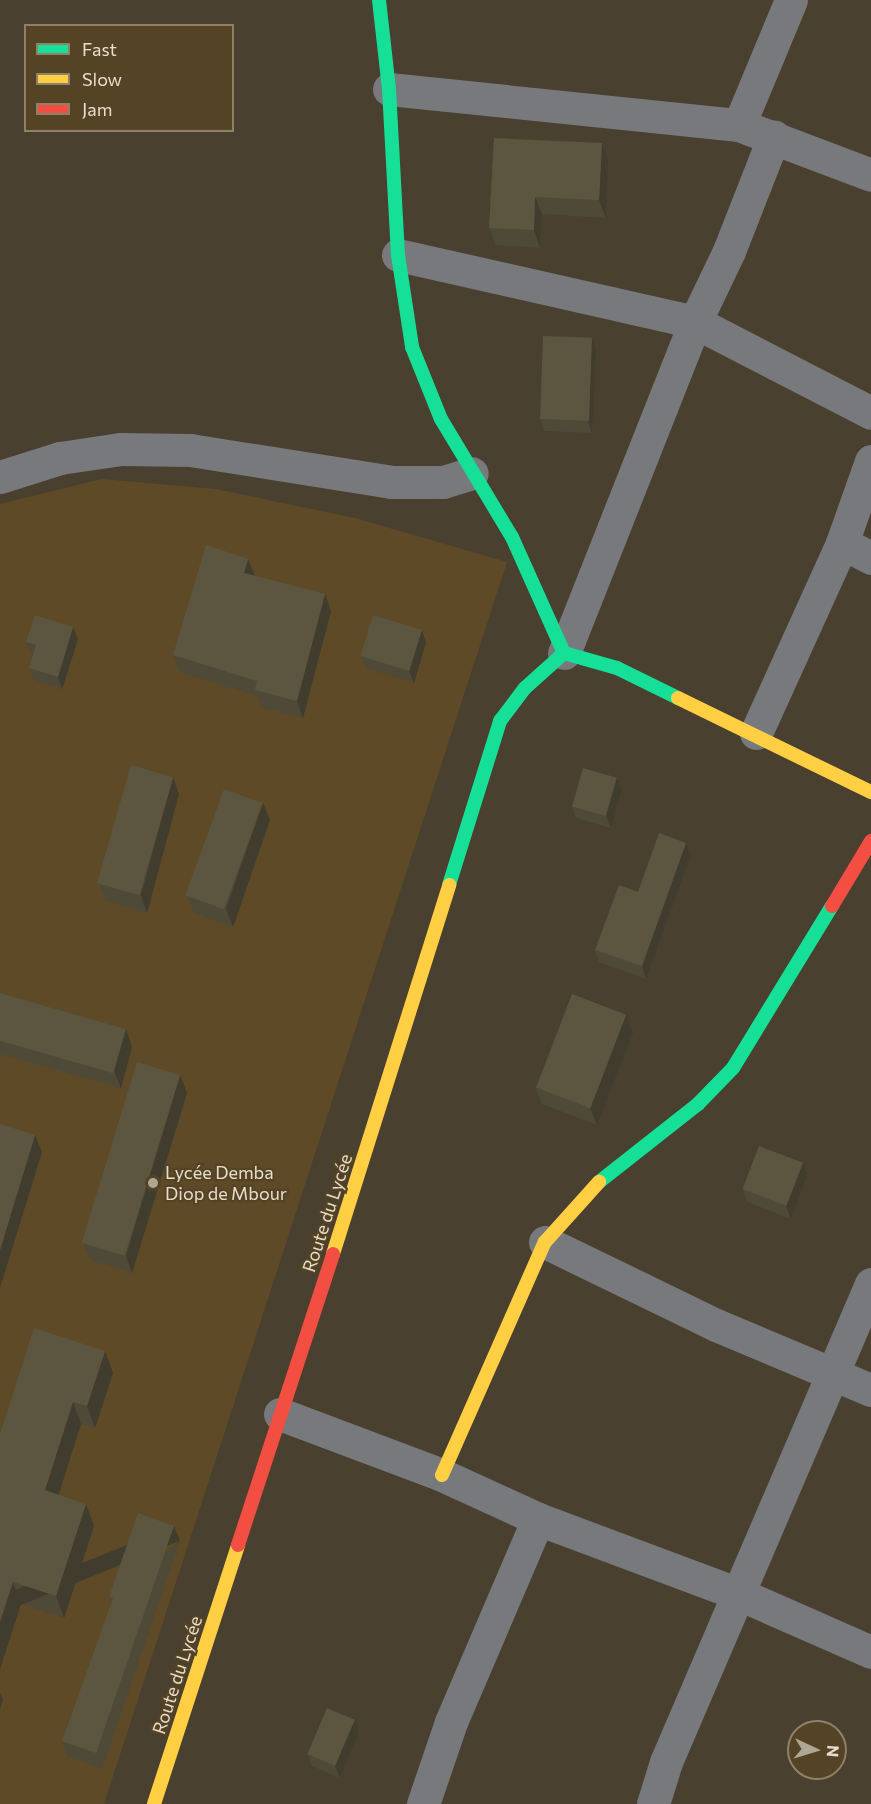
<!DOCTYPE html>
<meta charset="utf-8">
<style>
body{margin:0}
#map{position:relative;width:871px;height:1804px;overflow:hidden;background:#49402f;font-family:Commissioner,sans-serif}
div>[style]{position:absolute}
.built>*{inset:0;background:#5e4a26}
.street>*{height:33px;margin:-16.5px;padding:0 16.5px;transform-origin:16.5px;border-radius:16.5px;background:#77797c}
.fast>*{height:14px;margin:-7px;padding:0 7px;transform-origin:7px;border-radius:7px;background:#16e098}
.slow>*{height:14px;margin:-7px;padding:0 7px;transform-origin:7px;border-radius:7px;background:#ffcf43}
.jam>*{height:14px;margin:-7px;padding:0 7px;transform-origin:7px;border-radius:7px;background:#f24e42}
.wall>*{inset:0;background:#4f4a38}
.shaded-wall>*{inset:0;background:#403c2e;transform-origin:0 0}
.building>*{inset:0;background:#5c5641;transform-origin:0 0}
.dots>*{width:16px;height:16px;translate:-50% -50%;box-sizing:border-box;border:3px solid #544324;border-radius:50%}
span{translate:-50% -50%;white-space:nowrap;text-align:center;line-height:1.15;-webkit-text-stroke:4.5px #544324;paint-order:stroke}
.poi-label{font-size:18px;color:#e8ddcc}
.left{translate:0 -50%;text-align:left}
.street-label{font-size:18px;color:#e8ddcc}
.legend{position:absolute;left:24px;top:24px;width:210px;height:108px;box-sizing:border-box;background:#544324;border:2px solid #8f8167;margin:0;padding:8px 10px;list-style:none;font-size:18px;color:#e8ddcc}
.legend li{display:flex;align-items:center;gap:12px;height:30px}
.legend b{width:30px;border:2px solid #8f8167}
.north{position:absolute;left:787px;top:1720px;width:60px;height:60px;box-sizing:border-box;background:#544324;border:2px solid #8f8167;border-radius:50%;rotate:94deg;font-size:16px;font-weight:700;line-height:24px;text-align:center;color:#e8ddcc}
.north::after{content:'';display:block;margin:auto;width:21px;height:27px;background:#b0a695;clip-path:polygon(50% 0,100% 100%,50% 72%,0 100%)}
</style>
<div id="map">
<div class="built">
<i style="clip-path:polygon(102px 479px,216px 489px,355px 518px,507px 562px,104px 1804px,0 1804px,0 504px)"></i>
</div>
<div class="street">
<i style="left:389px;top:89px;width:352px;rotate:5.9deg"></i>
<i style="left:739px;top:125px;width:141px;rotate:20.7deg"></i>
<i style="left:739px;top:125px;width:135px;rotate:-67.4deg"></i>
<i style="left:398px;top:255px;width:304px;rotate:12.7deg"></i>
<i style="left:695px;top:322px;width:198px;rotate:27.3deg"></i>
<i style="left:0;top:477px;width:63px;rotate:-17.6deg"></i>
<i style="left:60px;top:458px;width:62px;rotate:-8.4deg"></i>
<i style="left:121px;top:449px;width:69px;rotate:0.8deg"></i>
<i style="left:190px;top:450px;width:204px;rotate:9deg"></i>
<i style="left:391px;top:482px;width:52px"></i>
<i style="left:443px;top:482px;width:30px;rotate:-17deg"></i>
<i style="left:842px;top:543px;width:33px;rotate:27deg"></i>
<i style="left:564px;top:653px;width:356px;rotate:-68.4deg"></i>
<i style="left:695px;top:322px;width:79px;rotate:-64.4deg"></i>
<i style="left:729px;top:251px;width:123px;rotate:-68.6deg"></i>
<i style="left:756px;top:733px;width:209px;rotate:-65.6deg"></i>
<i style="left:842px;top:543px;width:87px;rotate:-70.5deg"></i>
<i style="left:545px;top:1242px;width:190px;rotate:25.9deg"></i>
<i style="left:716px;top:1325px;width:168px;rotate:22.8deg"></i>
<i style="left:280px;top:1414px;width:173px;rotate:20.6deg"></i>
<i style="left:442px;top:1475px;width:106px;rotate:24.6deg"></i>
<i style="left:538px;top:1519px;width:215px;rotate:20.5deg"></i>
<i style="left:739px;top:1594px;width:144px;rotate:23.7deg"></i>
<i style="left:423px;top:1804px;width:87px;rotate:-71.1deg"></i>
<i style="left:451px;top:1722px;width:221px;rotate:-66.8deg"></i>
<i style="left:653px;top:1804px;width:44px;rotate:-72.8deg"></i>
<i style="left:666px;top:1762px;width:520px;rotate:-66.79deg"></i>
</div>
<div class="fast">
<i style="left:379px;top:0;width:90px;rotate:83.6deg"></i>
<i style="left:389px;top:89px;width:166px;rotate:86.9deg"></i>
<i style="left:398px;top:255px;width:93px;rotate:81.3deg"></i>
<i style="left:412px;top:347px;width:78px;rotate:68.1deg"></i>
<i style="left:441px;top:419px;width:138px;rotate:59deg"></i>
<i style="left:512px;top:537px;width:127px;rotate:65.9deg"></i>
<i style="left:564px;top:653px;width:55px;rotate:15.8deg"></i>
<i style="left:617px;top:668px;width:68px;rotate:26.2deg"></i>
<i style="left:449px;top:885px;width:172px;rotate:-72.7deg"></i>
<i style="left:500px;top:721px;width:41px;rotate:-52.9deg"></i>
<i style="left:525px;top:688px;width:52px;rotate:-41.9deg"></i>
<i style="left:599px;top:1182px;width:126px;rotate:-38.2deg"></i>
<i style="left:698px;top:1104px;width:50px;rotate:-45.8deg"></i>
<i style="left:733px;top:1068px;width:190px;rotate:-58.6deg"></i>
</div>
<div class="slow">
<i style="left:678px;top:698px;width:215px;rotate:26deg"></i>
<i style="left:333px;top:1254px;width:387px;rotate:-72.5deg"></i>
<i style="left:442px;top:1475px;width:255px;rotate:-66.2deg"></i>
<i style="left:545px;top:1242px;width:81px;rotate:-48deg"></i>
<i style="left:154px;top:1804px;width:272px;rotate:-72deg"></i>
</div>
<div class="jam">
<i style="left:832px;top:906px;width:76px;rotate:-59deg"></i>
<i style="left:238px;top:1545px;width:306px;rotate:-71.9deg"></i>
</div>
<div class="wall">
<i style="clip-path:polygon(494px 138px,608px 160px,606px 218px,542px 214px,540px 248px,496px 245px,489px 228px)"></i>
<i style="clip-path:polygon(596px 350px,592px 433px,544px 431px,540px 419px)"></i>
<i style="clip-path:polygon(248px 559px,254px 576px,331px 611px,303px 718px,261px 707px,257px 696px,179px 672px,173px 655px)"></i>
<i style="clip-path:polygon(78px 639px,62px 689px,34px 680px,29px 668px,33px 655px,31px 654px,26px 642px)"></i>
<i style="clip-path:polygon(426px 642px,414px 683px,366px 668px,361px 656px)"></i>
<i style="clip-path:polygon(617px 778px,622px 790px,611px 828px,576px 818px,572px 806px)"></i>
<i style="clip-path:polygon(179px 794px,147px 913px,106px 901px,99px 884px)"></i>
<i style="clip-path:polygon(270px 820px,233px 927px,194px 913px,187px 896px)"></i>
<i style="clip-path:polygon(686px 843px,691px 855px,646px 979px,599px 962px,595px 950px)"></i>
<i style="clip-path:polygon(0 993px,126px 1029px,132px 1047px,121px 1088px,0 1054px)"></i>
<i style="clip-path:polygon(633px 1033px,597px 1125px,542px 1104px,535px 1087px)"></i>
<i style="clip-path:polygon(187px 1093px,132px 1273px,90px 1260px,83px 1243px)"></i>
<i style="clip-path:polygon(803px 1163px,807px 1175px,791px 1219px,747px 1202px,743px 1189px)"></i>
<i style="clip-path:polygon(113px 1373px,95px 1428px,81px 1424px,59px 1495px,94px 1526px,64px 1618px,21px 1604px,0 1669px,0 1434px)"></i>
<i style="clip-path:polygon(180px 1541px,102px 1769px,67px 1756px,62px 1741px,112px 1603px,109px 1597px)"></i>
<i style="clip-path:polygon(355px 1720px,359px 1732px,340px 1778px,312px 1766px,307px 1754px)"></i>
</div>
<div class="shaded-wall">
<i style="clip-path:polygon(602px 143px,608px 160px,606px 218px,599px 200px)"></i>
<i style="clip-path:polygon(535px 197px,542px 214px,540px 248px,534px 230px)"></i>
<i style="clip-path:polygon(592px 338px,596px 350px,592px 433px,588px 421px)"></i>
<i style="clip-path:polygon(248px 559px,255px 576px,244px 573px)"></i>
<i style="clip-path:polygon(325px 594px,331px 611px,303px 718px,297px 701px)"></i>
<i style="clip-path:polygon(73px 627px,78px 639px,62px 689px,58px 677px)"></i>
<i style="clip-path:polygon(422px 630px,426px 642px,414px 683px,409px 671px)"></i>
<i style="clip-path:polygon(173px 777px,179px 794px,147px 913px,141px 895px)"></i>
<i style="clip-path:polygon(617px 778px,622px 790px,611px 828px,606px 816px)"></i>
<i style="clip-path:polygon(263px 803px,270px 820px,233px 927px,226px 909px)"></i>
<i style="clip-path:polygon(686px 843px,691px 855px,646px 979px,642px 966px)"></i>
<i style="clip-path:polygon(626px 1015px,633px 1033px,597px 1125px,590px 1108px)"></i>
<i style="clip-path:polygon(126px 1029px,132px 1047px,121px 1088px,114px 1071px)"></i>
<i style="clip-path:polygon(180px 1075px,187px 1093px,132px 1273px,126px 1256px)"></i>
<i style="clip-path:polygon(35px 1135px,42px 1152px,0 1288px,0 1250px)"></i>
<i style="clip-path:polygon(803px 1163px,807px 1175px,791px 1219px,786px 1206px)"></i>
<i style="clip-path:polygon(105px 1351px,113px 1373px,95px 1428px,87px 1406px)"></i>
<i style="clip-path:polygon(73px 1402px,81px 1424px,53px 1512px,45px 1490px)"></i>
<i style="clip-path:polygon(86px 1504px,94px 1526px,64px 1618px,56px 1596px)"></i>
<i style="left:174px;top:1526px;width:16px;height:240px;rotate:68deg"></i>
<i style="clip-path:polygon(13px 1582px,21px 1604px,0 1669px,0 1622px)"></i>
<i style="clip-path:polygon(0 1692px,3px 1700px,0 1709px)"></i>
<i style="clip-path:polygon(355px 1720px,359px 1732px,340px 1778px,335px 1766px)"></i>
</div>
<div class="building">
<i style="clip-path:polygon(494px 138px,602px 143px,599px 200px,535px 197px,534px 230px,489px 228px)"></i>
<i style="left:543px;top:336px;width:49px;height:83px;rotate:2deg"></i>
<i style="clip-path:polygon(206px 545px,248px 559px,244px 573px,325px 594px,297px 701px,255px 690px,257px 681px,173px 655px)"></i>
<i style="clip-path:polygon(35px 615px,73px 627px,58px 677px,29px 668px,36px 645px,26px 642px)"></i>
<i style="left:373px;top:615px;width:51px;height:43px;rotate:17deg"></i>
<i style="left:131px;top:765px;width:44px;height:123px;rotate:16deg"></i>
<i style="left:583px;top:768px;width:35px;height:40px;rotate:16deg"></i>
<i style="left:224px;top:789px;width:41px;height:113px;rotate:20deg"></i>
<i style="clip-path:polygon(659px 833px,686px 843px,642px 966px,595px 950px,619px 885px,638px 892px)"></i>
<i style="left:0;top:993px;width:131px;height:46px;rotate:16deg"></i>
<i style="left:572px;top:994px;width:58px;height:100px;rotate:21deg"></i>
<i style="left:137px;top:1062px;width:45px;height:189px;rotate:17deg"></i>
<i style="clip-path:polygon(0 1124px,35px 1135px,0 1250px)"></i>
<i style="left:759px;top:1146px;width:47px;height:46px;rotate:21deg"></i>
<i style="clip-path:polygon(34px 1328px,105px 1351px,87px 1406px,73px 1402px,45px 1490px,86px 1504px,56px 1596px,13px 1582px,0 1622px,0 1434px)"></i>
<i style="clip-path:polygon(138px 1513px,174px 1526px,96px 1753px,62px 1741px,113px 1598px,109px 1597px)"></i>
<i style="left:327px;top:1708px;width:30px;height:50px;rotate:23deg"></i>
</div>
<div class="dots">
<i style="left:153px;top:1183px;background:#b0a695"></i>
</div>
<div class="poi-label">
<span class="left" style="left:165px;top:1183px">Lycée Demba<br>Diop de Mbour</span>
</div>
<div class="street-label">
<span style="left:327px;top:1213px;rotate:-72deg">Route du Lycée</span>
<span style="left:177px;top:1675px;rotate:-72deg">Route du Lycée</span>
</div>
<ul class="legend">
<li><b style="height:8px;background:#16e098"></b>Fast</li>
<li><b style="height:8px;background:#ffcf43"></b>Slow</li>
<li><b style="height:8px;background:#f24e42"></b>Jam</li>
</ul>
<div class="north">N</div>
</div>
